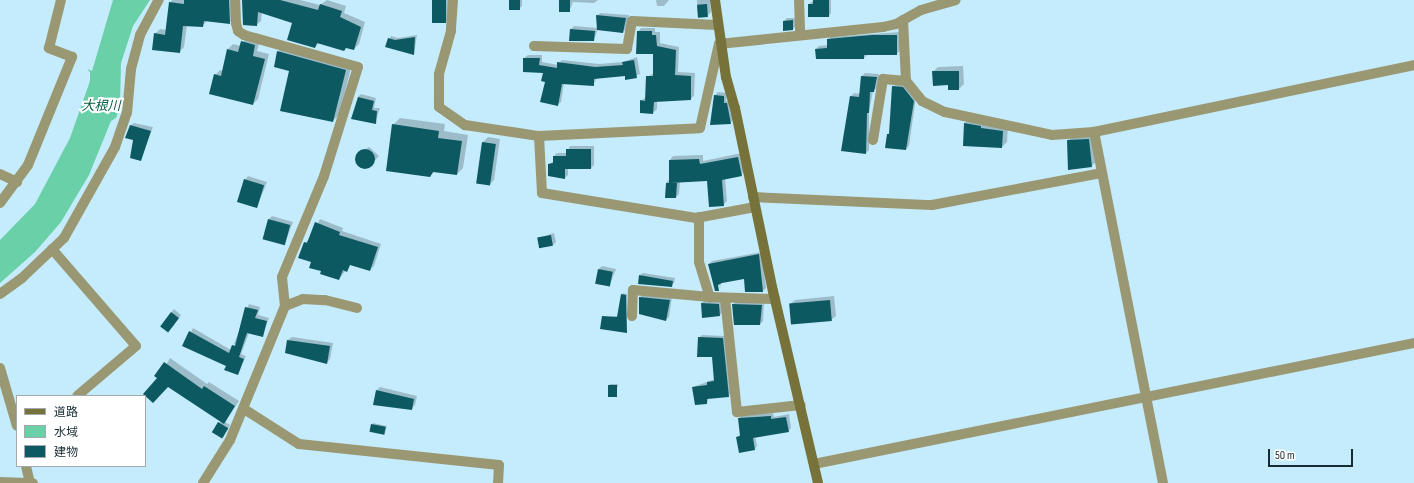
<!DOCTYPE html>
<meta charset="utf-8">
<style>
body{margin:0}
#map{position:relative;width:1414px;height:483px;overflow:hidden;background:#c4ecfc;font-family:"Sofia Sans Condensed","Noto Sans JP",sans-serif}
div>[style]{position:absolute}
.water>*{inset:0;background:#6ad0a7}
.shadow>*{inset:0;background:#0003;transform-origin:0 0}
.building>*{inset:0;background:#0d5961;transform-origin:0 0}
.round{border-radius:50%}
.street>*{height:10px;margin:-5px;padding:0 5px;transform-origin:5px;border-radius:5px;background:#9a9773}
.secondary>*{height:10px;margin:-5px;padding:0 5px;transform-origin:5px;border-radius:5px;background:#767239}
span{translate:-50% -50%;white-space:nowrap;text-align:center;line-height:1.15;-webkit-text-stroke:4px #fff;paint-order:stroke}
.water-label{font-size:13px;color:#045c41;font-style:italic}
.legend{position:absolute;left:16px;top:395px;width:130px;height:72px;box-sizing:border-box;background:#fff;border:1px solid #a2aaad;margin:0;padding:5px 7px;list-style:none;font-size:12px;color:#172b32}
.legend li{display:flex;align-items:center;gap:8px;height:20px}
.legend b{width:20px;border:1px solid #a2aaad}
.scale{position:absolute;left:1268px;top:449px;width:85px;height:18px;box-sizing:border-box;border:2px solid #172b32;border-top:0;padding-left:5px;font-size:12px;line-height:14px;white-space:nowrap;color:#172b32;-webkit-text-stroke:3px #fff;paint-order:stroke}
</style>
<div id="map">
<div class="water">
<i style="clip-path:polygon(113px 0,150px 0,133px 26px,121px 63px,120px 106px,116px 118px,111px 121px,89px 175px,61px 222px,35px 252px,0 283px,0 240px,35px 204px,70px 138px,90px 81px,90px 72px,87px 69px,92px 71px)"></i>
</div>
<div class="shadow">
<i style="clip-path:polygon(172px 0,233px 0,234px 18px,229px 23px,207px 21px,202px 26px,187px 25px,184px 47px,179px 52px,155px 34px,160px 29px,167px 30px,170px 3px)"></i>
<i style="clip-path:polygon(242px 0,300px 0,320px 5px,327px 0,346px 6px,344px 13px,365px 22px,359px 44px,354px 49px,319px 43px,315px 47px,294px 22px,262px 12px,261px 21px,256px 25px)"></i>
<i style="clip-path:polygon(433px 0,449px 0,448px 20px,445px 23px)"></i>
<i style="clip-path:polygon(510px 0,522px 0,522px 6px,519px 9px)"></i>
<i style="clip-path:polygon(560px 0,598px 0,594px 3px,573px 2px,569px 12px)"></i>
<i style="clip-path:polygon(656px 0,669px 0,664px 6px,657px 6px)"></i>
<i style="clip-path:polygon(697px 0,710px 0,711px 12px,707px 16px,698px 16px)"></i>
<i style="clip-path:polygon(814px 0,831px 0,831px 13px,829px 16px,809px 4px)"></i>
<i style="clip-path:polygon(600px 13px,629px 15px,626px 29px,623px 32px,598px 29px,594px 40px,571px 40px,571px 29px,574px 26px,598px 28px,597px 16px)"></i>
<i style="clip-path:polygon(787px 18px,796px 18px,796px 26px,793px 29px,784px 21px)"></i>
<i style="clip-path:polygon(641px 28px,655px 28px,655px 32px,660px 32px,660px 43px,679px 47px,678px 72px,695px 73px,694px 96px,690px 99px,657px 101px,657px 109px,653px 113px,641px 101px,646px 97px,647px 77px,654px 73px,654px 53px,637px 53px,638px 32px)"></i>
<i style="clip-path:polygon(900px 32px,900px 51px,896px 54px,867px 55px,864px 58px,816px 49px,819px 46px,828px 45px,828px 40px,831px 37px)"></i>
<i style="clip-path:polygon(417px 35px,414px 54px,386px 46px,391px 36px,398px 38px)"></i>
<i style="clip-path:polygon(247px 36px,260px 40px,257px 51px,269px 54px,258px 99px,253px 104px,215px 75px,220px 70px,223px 71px,228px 49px,233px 44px,241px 46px)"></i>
<i style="clip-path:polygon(284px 45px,352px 64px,339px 115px,333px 121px,278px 52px)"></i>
<i style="clip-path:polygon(528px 55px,542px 55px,542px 62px,558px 65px,562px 60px,599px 64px,623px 62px,637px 57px,640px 74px,626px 79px,625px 75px,597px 78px,593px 85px,564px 83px,561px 102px,557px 105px,544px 72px,524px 71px,524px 58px)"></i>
<i style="clip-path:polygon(963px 66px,964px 84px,959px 89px,933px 72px,938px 67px)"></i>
<i style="clip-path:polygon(865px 73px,879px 74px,877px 88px,873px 91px,869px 111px,869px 150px,866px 153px,851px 96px,854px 93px,861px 94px,862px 76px)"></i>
<i style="clip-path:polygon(896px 84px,906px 84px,916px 97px,909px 146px,906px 149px,888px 134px,890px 132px,893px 87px)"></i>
<i style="clip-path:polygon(718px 92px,727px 93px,726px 101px,730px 101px,733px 120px,730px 123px,711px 124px,715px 95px)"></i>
<i style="clip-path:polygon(361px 94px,376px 98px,374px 108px,380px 108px,375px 123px,358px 97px)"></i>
<i style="clip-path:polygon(400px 118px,445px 124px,444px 131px,468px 135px,463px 168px,457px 174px,435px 171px,430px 176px,393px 125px)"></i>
<i style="clip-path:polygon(970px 118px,1008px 126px,1007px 142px,1002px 147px,964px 145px,965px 123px)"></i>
<i style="clip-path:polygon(134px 123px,153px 127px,141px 159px,130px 126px)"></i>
<i style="clip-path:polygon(1092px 136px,1095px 163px,1091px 166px,1068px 141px,1071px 138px)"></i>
<i style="clip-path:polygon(488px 137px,500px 139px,494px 180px,489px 185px,483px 142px)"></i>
<i style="clip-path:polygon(570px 146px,594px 146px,594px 165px,591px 168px,568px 168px,568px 175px,565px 178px,549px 175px,549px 164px,554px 161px,554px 156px,557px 153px,567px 153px)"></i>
<i style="clip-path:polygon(369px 147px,379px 156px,370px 166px,362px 167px,358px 164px,357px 156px)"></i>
<i style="clip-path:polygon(742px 153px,745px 171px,741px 175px,725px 178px,727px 201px,723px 205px,708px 180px,680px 181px,679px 194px,676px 197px,666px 183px,670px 179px,670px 160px,673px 156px,703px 155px,703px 161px)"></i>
<i style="clip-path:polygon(248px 176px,267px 182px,257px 207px,245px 180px)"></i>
<i style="clip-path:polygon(272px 216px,293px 222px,285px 243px,269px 219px)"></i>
<i style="clip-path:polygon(320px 219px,343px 228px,342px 231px,381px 244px,374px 266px,370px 270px,351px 264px,339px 279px,323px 271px,312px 261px,304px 243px,310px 239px)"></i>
<i style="clip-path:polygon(554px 233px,556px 242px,553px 245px,538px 238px)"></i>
<i style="clip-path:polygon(762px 252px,766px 288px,763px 291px,745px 278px,721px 282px,720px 289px,719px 280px,709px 264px,712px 261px)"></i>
<i style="clip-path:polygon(602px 266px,616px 269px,609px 287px,599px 269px)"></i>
<i style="clip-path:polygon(643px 273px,675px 278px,674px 283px,671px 286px,640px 275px)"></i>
<i style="clip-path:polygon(623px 293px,627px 294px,626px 332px,603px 317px,618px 316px)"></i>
<i style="clip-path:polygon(643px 294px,672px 297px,669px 317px,666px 320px,640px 313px,640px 298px)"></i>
<i style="clip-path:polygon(834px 296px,836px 316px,831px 320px,790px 304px,795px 300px)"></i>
<i style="clip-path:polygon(705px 300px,722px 301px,723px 312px,720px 315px,702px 303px)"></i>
<i style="clip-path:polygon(736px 301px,764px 302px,763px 321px,760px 324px,733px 305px)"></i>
<i style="clip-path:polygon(249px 304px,260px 307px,258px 315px,269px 318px,262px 336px,249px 333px,241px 354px,246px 356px,238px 374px,227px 365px,184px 346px,193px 328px,231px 350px,233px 345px,240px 346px,234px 344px)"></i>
<i style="clip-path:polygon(174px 309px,181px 315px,172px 328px,171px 313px)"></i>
<i style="clip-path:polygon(702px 335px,725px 336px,731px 393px,728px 396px,709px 398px,707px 403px,693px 387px,715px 379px,713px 356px,699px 338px)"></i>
<i style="clip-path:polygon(292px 337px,333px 343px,330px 359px,327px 363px,288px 340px)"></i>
<i style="clip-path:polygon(170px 358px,207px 384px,209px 382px,239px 401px,225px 422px,230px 425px,223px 438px,219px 423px,221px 421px,159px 378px)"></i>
<i style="clip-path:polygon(610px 384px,618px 384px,616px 396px,609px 386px)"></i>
<i style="clip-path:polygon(380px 387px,417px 396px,415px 405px,412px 408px,377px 390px)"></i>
<i style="clip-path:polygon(773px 413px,774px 417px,789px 414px,791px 428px,788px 431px,755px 436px,757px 446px,755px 449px,737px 437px,741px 434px,739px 419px,741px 416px)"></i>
<i style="left:373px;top:423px;width:14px;height:9px;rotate:12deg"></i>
</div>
<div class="building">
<i style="clip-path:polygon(184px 0,229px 0,230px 24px,204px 21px,203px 27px,183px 26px,180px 53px,152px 50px,154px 33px,165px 35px,169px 2px,184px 4px)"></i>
<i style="clip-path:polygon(242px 0,280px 0,318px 10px,320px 4px,342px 11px,340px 17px,361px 27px,354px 50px,346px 48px,344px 51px,317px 43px,315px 48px,287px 40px,292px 23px,258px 12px,257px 26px,243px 25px)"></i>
<i style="left:432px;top:0;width:14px;height:23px"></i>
<i style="left:509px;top:0;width:11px;height:10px"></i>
<i style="left:559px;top:0;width:11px;height:12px"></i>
<i style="clip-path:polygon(813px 0,829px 0,829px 17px,808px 17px,808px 4px,813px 4px)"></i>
<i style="left:707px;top:4px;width:13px;height:10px;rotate:86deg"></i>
<i style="clip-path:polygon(596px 15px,626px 18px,623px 33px,597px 30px)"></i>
<i style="clip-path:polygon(793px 20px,793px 30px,783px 31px,783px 21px)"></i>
<i style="clip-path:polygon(570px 29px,595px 31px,594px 41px,569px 41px)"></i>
<i style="clip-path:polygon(637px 31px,652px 31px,652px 35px,656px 35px,657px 46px,676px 50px,675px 75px,691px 76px,691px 100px,654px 102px,653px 114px,640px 113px,640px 100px,645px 101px,646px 76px,653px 76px,653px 54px,636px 54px)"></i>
<i style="clip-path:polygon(872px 35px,897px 35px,897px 55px,864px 55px,864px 59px,816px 59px,815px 49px,827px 48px,827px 39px)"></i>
<i style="clip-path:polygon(415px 37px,414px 55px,385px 47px,388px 38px,395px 40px)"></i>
<i style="clip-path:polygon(241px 41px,255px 45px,253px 56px,265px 59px,253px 105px,209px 94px,214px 74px,221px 76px,227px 49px,238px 52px)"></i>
<i style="clip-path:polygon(277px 51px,346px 70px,333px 122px,280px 111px,289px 71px,274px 67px)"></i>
<i style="clip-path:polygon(523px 58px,540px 58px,539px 65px,557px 68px,557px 62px,595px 67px,623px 65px,622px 62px,634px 60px,637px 78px,625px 80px,625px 76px,594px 79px,594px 86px,562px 84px,558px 106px,540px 102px,545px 82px,541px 81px,543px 73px,523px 72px)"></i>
<i style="clip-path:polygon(932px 71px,959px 71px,959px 90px,948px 90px,948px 85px,933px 86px)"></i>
<i style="clip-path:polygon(861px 76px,877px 77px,874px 92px,870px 92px,869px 113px,867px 113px,866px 154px,841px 151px,850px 96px,859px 97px)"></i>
<i style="clip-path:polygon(892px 86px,903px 87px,914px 101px,906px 150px,885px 148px,887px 134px,889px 134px)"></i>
<i style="clip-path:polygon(714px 95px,724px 96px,724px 103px,727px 103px,731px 124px,710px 125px)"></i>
<i style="clip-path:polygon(358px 97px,374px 101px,372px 110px,377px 111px,376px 124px,351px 119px)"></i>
<i style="clip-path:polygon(964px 123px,981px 126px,981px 128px,1003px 131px,1002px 148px,963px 146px)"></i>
<i style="clip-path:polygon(392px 124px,439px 131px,438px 138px,462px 141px,457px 175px,433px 172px,430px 177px,386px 171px)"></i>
<i style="clip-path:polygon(130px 125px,151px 131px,141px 161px,130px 158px,133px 140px,125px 138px)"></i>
<i style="clip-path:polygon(1067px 140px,1089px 139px,1092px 167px,1068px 170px)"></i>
<i style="left:482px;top:142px;width:14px;height:42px;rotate:8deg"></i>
<i style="clip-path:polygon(566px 149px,591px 149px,591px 169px,565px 169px,565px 179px,548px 176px,548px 164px,553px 163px,553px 156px,566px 156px)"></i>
<i class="round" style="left:355px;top:149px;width:20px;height:20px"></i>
<i style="clip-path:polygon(738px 157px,742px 176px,722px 180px,724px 206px,709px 207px,707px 181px,670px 183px,677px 183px,676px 198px,665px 198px,666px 183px,669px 183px,669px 160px,699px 159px,700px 164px)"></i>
<i style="left:244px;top:179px;width:21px;height:24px;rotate:17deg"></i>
<i style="left:268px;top:219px;width:23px;height:21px;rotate:15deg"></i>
<i style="clip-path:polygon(315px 222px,340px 232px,339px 235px,378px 247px,370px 271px,350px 265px,347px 272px,343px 270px,339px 280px,320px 274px,321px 271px,309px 268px,311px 262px,298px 258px,304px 242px,307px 243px)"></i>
<i style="left:551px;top:235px;width:11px;height:14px;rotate:80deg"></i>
<i style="clip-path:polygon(759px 254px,763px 292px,745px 292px,744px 279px,722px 283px,718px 285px,719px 291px,715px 291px,708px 264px)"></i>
<i style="left:598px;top:269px;width:15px;height:15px;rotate:11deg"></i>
<i style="clip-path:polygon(639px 275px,673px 281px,672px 287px,638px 284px)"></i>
<i style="clip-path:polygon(621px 294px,626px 295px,627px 333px,600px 329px,602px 316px,617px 317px)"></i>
<i style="clip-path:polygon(639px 297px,670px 300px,666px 321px,639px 314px)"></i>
<i style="left:830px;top:300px;width:21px;height:41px;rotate:85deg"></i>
<i style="clip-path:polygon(701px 303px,719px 304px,720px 316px,702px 318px)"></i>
<i style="clip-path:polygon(732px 304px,762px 305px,760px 325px,734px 325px)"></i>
<i style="clip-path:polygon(245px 307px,258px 310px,255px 318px,267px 321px,263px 337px,247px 333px,239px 357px,244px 359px,238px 375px,224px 370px,226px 366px,182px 346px,189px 331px,229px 353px,232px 345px,235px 346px)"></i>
<i style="left:171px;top:312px;width:10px;height:18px;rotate:37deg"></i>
<i style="clip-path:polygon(698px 337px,723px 338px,729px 397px,707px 399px,707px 404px,695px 405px,692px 387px,707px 385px,707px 382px,714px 381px,712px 357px,697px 357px)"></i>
<i style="clip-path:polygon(287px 340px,330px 346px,327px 364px,285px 353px)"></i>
<i style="clip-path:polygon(164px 362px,202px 389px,204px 386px,235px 406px,224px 424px,168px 387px,153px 403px,143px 394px,157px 378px,154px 376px)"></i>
<i style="left:608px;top:385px;width:9px;height:12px"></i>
<i style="clip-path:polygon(376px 390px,414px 399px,412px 410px,373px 405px)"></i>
<i style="clip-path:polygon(771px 416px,771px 419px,786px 417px,789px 432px,753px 438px,755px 450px,739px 453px,736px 437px,740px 436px,738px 418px)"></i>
<i style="left:218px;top:422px;width:12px;height:12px;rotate:31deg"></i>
<i style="left:371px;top:424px;width:15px;height:8px;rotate:11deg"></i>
</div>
<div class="street">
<i style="left:453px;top:0;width:31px;rotate:94deg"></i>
<i style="left:451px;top:31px;width:45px;rotate:105.6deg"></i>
<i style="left:439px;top:74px;width:33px;rotate:90deg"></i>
<i style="left:439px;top:107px;width:32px;rotate:35deg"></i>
<i style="left:465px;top:125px;width:75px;rotate:8.5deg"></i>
<i style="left:539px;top:136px;width:161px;rotate:-2.8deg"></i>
<i style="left:700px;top:128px;width:86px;rotate:-77.3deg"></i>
<i style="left:719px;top:44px;width:165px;rotate:-5.9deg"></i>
<i style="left:883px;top:27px;width:13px;rotate:-13deg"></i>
<i style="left:896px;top:24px;width:29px;rotate:-29deg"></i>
<i style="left:921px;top:10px;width:36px;rotate:-16deg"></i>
<i style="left:799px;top:0;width:35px;rotate:88deg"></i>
<i style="left:903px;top:20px;width:61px;rotate:87.2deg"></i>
<i style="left:906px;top:81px;width:26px;rotate:51deg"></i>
<i style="left:922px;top:101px;width:25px;rotate:26deg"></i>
<i style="left:945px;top:112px;width:109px;rotate:12.1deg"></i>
<i style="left:1052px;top:135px;width:42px;rotate:-4.1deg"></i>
<i style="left:534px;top:46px;width:93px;rotate:1.8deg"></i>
<i style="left:627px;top:49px;width:28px;rotate:-80deg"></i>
<i style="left:632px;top:21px;width:85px;rotate:2.7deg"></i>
<i style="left:539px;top:136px;width:57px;rotate:87deg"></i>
<i style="left:542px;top:193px;width:156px;rotate:9.2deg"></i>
<i style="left:696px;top:218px;width:60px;rotate:-10.6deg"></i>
<i style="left:873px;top:140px;width:62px;rotate:-80.7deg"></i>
<i style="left:883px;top:79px;width:23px;rotate:5deg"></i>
<i style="left:0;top:174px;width:19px;rotate:25deg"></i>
<i style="left:753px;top:197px;width:179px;rotate:2.6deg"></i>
<i style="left:932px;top:205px;width:172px;rotate:-10.7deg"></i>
<i style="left:0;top:203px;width:47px;rotate:-53.6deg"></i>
<i style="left:28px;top:165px;width:117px;rotate:-67.8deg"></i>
<i style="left:72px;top:57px;width:25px;rotate:-159deg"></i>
<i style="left:49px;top:48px;width:49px;rotate:-76deg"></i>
<i style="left:699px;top:217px;width:45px;rotate:90deg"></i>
<i style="left:699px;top:262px;width:37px;rotate:73deg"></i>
<i style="left:710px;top:297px;width:65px;rotate:1.8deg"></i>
<i style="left:52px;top:249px;width:128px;rotate:49.1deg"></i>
<i style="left:136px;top:346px;width:77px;rotate:139.7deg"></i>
<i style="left:0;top:294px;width:27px;rotate:-36deg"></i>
<i style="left:22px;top:278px;width:58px;rotate:-43.6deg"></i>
<i style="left:64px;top:238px;width:104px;rotate:-60.7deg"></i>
<i style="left:115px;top:147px;width:36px;rotate:-71deg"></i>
<i style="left:127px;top:113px;width:44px;rotate:-84.8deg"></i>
<i style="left:131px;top:69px;width:35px;rotate:-75deg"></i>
<i style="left:140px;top:35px;width:40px;rotate:-62deg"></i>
<i style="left:725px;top:298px;width:115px;rotate:84deg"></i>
<i style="left:737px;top:412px;width:64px;rotate:-6.2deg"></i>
<i style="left:285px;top:306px;width:19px;rotate:-21deg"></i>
<i style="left:303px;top:299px;width:22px;rotate:3deg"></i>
<i style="left:325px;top:300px;width:33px;rotate:14deg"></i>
<i style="left:632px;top:316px;width:26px;rotate:-88deg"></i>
<i style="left:633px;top:290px;width:77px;rotate:5.2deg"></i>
<i style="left:0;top:368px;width:60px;rotate:73.7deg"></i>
<i style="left:244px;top:409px;width:65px;rotate:32.5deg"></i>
<i style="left:299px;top:444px;width:201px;rotate:6deg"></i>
<i style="left:499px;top:465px;width:18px;rotate:93deg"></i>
<i style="left:814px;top:464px;width:612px;rotate:-11.4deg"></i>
<i style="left:26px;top:466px;width:17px;rotate:77deg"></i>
<i style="left:0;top:482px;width:33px;rotate:2deg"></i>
<i style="left:203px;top:483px;width:51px;rotate:-57.9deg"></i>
<i style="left:230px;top:440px;width:145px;rotate:-67.7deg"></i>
<i style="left:285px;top:306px;width:29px;rotate:-96deg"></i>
<i style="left:282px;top:277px;width:109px;rotate:-67.4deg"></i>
<i style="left:324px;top:176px;width:114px;rotate:-72.7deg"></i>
<i style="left:358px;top:67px;width:118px;rotate:-164.3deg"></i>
<i style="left:244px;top:35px;width:7px;rotate:-146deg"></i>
<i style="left:238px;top:31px;width:8px;rotate:-104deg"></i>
<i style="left:236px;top:23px;width:23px;rotate:-92deg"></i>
<i style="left:1163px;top:483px;width:358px;rotate:-101.1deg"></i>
<i style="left:1094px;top:132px;width:327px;rotate:-11.8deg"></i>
</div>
<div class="secondary">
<i style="left:715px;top:0;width:78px;rotate:81.9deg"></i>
<i style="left:726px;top:77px;width:32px;rotate:74deg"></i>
<i style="left:735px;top:108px;width:187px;rotate:78.3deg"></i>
<i style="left:773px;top:291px;width:197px;rotate:76.8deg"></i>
</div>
<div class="water-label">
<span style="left:101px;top:106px">大根川</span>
</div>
<ul class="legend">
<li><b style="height:5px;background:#767239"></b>道路</li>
<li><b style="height:11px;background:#6ad0a7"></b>水域</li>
<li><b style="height:11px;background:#0d5961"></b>建物</li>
</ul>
<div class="scale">50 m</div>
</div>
